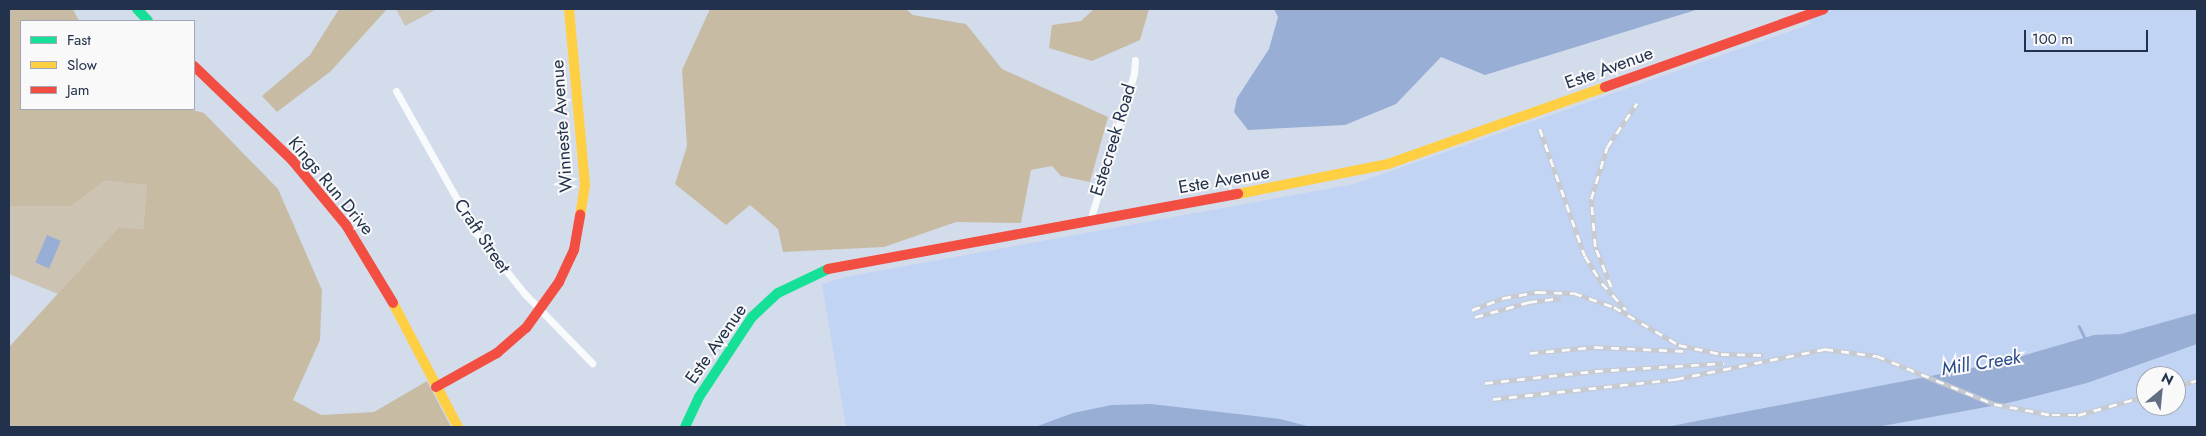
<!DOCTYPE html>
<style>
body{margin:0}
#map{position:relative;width:2206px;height:436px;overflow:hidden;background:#d3dceb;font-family:Jost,sans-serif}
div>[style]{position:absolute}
.built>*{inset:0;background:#c2d4f3}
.green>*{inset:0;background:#ccc3b3}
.forest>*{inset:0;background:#c8bba4}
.water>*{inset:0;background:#98aed5;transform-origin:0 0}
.stream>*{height:2.5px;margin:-1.25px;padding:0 1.25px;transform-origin:1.25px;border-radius:1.25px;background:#98aed5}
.street>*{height:7px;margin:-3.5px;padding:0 3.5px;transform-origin:3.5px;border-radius:3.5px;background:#f8fafc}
.fast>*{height:10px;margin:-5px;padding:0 5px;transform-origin:5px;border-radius:5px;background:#16e098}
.slow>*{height:10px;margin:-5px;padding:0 5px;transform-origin:5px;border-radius:5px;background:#ffcf43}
.jam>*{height:10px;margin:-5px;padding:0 5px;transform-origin:5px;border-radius:5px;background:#f24e42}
.rail>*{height:4.5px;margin-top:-2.25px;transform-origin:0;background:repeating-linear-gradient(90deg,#f9f9f9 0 8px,#c7cacf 0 16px);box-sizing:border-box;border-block:1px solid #c7cacf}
span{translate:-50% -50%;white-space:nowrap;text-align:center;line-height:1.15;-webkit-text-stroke:4px #f9f9f9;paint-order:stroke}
.street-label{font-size:18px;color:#23324c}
.water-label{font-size:19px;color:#2b4c8b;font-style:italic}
.frame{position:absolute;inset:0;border:10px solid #23324c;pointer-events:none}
.legend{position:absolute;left:20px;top:20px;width:175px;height:90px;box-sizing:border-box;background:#f9f9f9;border:1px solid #a3a9b4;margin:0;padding:6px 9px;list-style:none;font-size:15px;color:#23324c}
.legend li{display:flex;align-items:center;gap:10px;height:25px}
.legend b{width:25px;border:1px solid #a3a9b4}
.north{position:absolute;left:2136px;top:366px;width:50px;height:50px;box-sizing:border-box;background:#f9f9f9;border:1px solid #a3a9b4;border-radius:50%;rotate:28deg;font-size:14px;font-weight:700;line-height:20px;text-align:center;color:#23324c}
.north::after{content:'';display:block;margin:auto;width:18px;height:22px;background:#616e84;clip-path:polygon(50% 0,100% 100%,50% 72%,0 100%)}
.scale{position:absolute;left:2024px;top:30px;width:124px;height:22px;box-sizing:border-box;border:2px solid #23324c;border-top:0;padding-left:6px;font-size:15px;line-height:18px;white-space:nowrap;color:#23324c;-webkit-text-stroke:4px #f9f9f9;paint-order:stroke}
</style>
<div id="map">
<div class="built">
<i style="clip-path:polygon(evenodd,1805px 9px,2197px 9px,2197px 427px,846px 427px,822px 284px,845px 277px,1354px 184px,1811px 24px,1805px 9px,2146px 376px,2176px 376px,2176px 406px,2146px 406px,2146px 376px)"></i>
</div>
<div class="green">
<i style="clip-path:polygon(396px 9px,437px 9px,405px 26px)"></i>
<i style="clip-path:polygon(105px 181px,147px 185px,143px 229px,119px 227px,58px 294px,9px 274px,9px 206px,71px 206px)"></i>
</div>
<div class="forest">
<i style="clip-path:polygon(9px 9px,73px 9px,79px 21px,21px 21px,21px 109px,189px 109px,204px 113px,278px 189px,322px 290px,320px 340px,293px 400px,321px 415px,374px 412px,427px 381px,451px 427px,9px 427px,9px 347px,119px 227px,143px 229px,147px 185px,105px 181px,71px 206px,9px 206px)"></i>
<i style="clip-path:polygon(339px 9px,387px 9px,331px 71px,277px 112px,262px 96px,310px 55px)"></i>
<i style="clip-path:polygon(710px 9px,906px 9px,913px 15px,966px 24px,1002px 69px,1108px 117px,1090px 182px,1061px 176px,1052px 166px,1031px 170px,1021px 223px,956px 222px,884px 247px,783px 252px,778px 229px,750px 205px,726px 225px,675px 184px,687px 146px,682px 70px)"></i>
<i style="clip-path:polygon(1094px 9px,1149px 9px,1140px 40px,1092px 61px,1049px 48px,1052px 25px,1081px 21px)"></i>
</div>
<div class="water">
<i style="clip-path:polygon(1274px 9px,1699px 9px,1485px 75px,1441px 57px,1396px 104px,1345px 125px,1248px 130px,1234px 112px,1237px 98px,1269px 49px,1278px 17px)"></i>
<i style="left:47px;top:235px;width:15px;height:30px;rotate:23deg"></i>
<i style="clip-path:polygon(2197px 313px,2197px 344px,2087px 383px,2008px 403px,1877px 427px,1666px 427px,1998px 363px,2094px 335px,2121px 334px)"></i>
<i style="clip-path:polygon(1151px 404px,1280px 419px,1311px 427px,1035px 427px,1073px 413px,1112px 405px)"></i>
</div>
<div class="stream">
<i style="left:2079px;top:326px;width:16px;rotate:63deg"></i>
</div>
<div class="street">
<i style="left:396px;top:91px;width:163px;rotate:60.6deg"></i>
<i style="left:476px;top:233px;width:77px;rotate:51.3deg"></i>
<i style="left:524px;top:293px;width:98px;rotate:45.8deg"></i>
<i style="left:1090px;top:221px;width:154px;rotate:-73.4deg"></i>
<i style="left:1134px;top:73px;width:13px;rotate:-86deg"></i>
</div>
<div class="fast">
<i style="left:137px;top:9px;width:16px;rotate:47deg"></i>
<i style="left:685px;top:427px;width:33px;rotate:-65deg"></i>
<i style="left:699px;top:397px;width:96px;rotate:-56.5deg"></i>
<i style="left:752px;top:317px;width:35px;rotate:-43deg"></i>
<i style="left:778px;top:293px;width:55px;rotate:-25.6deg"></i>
</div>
<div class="slow">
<i style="left:569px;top:9px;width:177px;rotate:84.8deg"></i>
<i style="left:585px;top:185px;width:30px;rotate:99deg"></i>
<i style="left:1238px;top:194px;width:153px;rotate:-11.3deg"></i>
<i style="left:1388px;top:164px;width:230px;rotate:-19.5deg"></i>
<i style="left:393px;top:303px;width:140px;rotate:62.3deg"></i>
</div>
<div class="jam">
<i style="left:194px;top:66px;width:136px;rotate:43.8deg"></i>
<i style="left:292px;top:160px;width:85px;rotate:50.3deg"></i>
<i style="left:346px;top:225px;width:91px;rotate:58.9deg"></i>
<i style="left:1605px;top:87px;width:232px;rotate:-19.6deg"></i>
<i style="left:828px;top:269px;width:417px;rotate:-10.4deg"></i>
<i style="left:436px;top:387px;width:70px;rotate:-29.1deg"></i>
<i style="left:497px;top:353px;width:38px;rotate:-41deg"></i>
<i style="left:526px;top:328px;width:57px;rotate:-54.3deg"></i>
<i style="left:559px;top:282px;width:35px;rotate:-65deg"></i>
<i style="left:574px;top:250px;width:36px;rotate:-80deg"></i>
</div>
<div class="rail">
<i style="left:1540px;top:129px;width:135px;rotate:70.5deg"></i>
<i style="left:1585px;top:256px;width:32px;rotate:58deg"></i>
<i style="left:1602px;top:283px;width:36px;rotate:48deg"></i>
<i style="left:1611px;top:287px;width:43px;rotate:-111.8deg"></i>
<i style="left:1595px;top:247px;width:48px;rotate:-94.8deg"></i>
<i style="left:1591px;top:199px;width:54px;rotate:-72.9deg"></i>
<i style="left:1607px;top:147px;width:53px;rotate:-55.7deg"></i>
<i style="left:1472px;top:310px;width:33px;rotate:-21deg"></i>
<i style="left:1503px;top:298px;width:36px;rotate:-10deg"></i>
<i style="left:1538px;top:292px;width:36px;rotate:2deg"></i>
<i style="left:1574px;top:293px;width:42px;rotate:19.3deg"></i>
<i style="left:1614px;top:307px;width:75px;rotate:30.3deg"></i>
<i style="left:1679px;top:345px;width:43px;rotate:12.1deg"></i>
<i style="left:1721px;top:354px;width:42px;rotate:1.4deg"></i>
<i style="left:1475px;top:317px;width:56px;rotate:-15.5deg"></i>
<i style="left:1529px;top:302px;width:32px;rotate:-7deg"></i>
<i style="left:1530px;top:353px;width:65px;rotate:-5.3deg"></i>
<i style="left:1595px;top:347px;width:89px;rotate:2.6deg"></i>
<i style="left:1485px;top:383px;width:111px;rotate:-6.2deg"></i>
<i style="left:1595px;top:371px;width:129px;rotate:-3.5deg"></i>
<i style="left:2176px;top:387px;width:22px;rotate:-18deg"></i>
<i style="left:1493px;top:399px;width:184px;rotate:-6.2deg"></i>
<i style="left:1676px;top:379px;width:152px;rotate:-11.4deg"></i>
<i style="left:1825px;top:349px;width:52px;rotate:7.7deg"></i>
<i style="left:1877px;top:356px;width:126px;rotate:22.3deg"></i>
<i style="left:1994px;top:404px;width:59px;rotate:10.7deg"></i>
<i style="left:2052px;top:415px;width:26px"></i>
<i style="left:2078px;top:415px;width:71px;rotate:-15.6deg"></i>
</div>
<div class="street-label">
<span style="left:1609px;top:68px;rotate:-20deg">Este Avenue</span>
<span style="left:562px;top:126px;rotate:-94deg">Winneste Avenue</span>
<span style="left:1113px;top:140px;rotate:-73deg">Estecreek Road</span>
<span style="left:1224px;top:180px;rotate:-10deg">Este Avenue</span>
<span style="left:331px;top:186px;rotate:50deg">Kings Run Drive</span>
<span style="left:482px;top:236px;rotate:56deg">Craft Street</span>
<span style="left:716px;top:344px;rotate:-55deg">Este Avenue</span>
</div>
<div class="water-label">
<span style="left:1981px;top:363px;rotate:-9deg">Mill Creek</span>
</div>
<div class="frame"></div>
<ul class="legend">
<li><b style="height:6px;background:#16e098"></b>Fast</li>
<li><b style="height:6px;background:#ffcf43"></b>Slow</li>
<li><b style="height:6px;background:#f24e42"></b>Jam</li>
</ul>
<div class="north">N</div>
<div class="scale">100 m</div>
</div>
